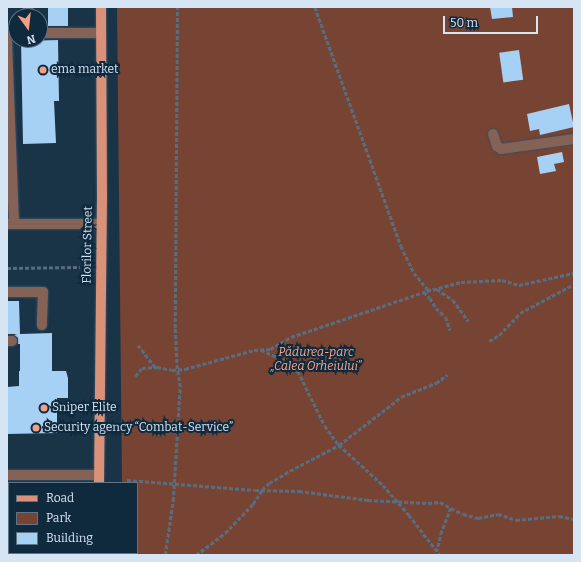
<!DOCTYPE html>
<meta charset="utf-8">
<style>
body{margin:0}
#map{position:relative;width:581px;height:562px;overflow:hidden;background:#193347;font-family:Bitter,serif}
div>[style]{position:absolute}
.green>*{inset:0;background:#743}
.building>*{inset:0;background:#a7d1f4;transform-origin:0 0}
.path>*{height:2.5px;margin-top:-1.25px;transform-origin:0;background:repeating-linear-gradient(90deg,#586e80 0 4px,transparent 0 6px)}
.roads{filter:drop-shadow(0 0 1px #374f63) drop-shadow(0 0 1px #374f63)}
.minor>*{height:10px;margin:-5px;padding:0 5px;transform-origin:5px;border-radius:5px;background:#856256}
.major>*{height:10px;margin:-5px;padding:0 5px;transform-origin:5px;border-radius:5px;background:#d99179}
.dots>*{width:11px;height:11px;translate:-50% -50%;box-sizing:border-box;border:2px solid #0f293d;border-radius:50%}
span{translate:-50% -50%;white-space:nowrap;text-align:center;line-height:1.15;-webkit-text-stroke:4px #0f293d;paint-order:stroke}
.poi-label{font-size:12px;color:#d6e5f3}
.left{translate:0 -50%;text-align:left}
.street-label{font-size:12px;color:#d6e5f3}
.park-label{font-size:12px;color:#ffa689;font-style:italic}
.frame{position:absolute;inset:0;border:8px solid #d6e5f3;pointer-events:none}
.legend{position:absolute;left:8px;top:482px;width:130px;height:72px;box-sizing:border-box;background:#0f293d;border:1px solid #5f7486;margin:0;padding:5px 7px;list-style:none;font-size:12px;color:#d6e5f3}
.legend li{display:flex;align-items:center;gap:8px;height:20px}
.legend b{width:20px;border:1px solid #5f7486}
.north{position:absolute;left:8px;top:8px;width:40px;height:40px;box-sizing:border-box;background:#0f293d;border:1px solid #5f7486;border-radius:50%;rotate:165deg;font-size:11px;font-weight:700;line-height:16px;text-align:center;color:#d6e5f3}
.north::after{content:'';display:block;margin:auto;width:14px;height:18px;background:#f39f83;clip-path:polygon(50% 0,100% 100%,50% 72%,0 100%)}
.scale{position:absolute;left:443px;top:16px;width:95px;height:18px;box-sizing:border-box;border:2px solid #d6e5f3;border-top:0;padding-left:5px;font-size:12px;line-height:14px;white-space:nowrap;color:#d6e5f3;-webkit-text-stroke:3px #0f293d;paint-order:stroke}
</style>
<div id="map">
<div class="green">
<i style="clip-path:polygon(117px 7px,574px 7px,574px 555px,123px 555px,123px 553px,137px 553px,137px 483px,122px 483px)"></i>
</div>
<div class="building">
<i style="left:48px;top:7px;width:20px;height:19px"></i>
<i style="clip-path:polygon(490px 7px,512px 7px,513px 17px,492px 19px)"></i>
<i style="clip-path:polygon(58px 40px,59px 101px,54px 101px,56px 143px,23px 144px,21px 41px)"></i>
<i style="left:519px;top:50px;width:30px;height:20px;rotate:82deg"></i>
<i style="clip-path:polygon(569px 104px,574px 127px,540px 135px,539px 129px,530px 131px,527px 114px)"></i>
<i style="clip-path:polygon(562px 152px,564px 162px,554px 164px,556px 171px,540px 174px,537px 157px)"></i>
<i style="clip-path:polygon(7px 301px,19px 301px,20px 334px,52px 333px,52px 371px,66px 371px,68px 378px,68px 398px,57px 398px,57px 433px,7px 434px,7px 387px,19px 386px,19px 371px,20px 371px,20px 344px,18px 344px,18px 338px,14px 335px,17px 334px,7px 334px)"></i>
</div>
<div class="path">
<i style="left:315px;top:7px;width:254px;rotate:70.2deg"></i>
<i style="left:401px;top:246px;width:30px;rotate:64deg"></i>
<i style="left:414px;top:273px;width:23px;rotate:50deg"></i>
<i style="left:7px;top:268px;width:73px;rotate:-0.8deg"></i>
<i style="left:437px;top:289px;width:19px;rotate:35deg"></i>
<i style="left:453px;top:300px;width:26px;rotate:54deg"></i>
<i style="left:424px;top:292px;width:8px;rotate:45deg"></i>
<i style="left:430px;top:298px;width:12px;rotate:59deg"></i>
<i style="left:436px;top:308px;width:13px;rotate:42deg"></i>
<i style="left:446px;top:317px;width:14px;rotate:73deg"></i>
<i style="left:489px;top:341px;width:12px;rotate:-31deg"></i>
<i style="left:499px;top:335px;width:30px;rotate:-46deg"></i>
<i style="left:520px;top:313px;width:61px;rotate:-28.2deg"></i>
<i style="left:138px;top:345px;width:28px;rotate:52deg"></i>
<i style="left:261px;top:350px;width:27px;rotate:24deg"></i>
<i style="left:286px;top:361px;width:16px;rotate:40deg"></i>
<i style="left:298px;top:371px;width:61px;rotate:63.9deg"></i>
<i style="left:325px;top:426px;width:24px;rotate:54deg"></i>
<i style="left:339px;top:445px;width:59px;rotate:42.3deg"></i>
<i style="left:383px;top:485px;width:40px;rotate:49deg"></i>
<i style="left:409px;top:515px;width:51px;rotate:52.2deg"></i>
<i style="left:135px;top:376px;width:11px;rotate:-49deg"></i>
<i style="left:142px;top:368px;width:15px;rotate:-4deg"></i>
<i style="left:157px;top:367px;width:15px;rotate:11deg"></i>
<i style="left:172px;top:370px;width:13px;rotate:-4deg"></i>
<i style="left:185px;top:369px;width:72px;rotate:-15.4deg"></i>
<i style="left:254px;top:350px;width:16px;rotate:-4deg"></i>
<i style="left:270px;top:349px;width:24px;rotate:-30deg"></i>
<i style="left:291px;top:337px;width:144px;rotate:-18.7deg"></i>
<i style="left:427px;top:291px;width:35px;rotate:-15deg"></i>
<i style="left:461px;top:282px;width:41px;rotate:-2.8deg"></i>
<i style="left:502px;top:280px;width:18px;rotate:16deg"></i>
<i style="left:519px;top:285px;width:56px;rotate:-12.3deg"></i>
<i style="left:127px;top:480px;width:128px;rotate:4.5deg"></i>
<i style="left:255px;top:490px;width:44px;rotate:1.3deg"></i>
<i style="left:299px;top:491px;width:70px;rotate:7.4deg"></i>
<i style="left:368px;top:500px;width:60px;rotate:2.9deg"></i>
<i style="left:428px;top:503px;width:12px;rotate:-5deg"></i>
<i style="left:440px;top:502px;width:13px;rotate:29deg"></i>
<i style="left:451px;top:508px;width:25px;rotate:111deg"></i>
<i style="left:442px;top:531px;width:21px;rotate:104deg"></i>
<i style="left:451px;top:508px;width:13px;rotate:27deg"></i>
<i style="left:463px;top:514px;width:16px;rotate:15deg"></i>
<i style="left:478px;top:518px;width:20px;rotate:-11deg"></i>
<i style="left:498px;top:514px;width:19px;rotate:18deg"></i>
<i style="left:516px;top:520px;width:43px;rotate:-5.3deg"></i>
<i style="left:559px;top:516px;width:15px;rotate:11deg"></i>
<i style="left:165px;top:555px;width:55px;rotate:-81.6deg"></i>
<i style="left:173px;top:501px;width:114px;rotate:-86.5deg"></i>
<i style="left:180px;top:387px;width:18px;rotate:-99deg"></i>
<i style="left:177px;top:369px;width:41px;rotate:-92.8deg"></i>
<i style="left:175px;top:328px;width:321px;rotate:-89.6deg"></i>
<i style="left:196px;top:555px;width:36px;rotate:-37deg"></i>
<i style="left:225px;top:533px;width:40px;rotate:-46deg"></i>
<i style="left:253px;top:504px;width:17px;rotate:-57deg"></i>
<i style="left:262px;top:490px;width:10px;rotate:-45deg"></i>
<i style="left:269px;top:483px;width:30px;rotate:-30deg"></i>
<i style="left:295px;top:468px;width:50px;rotate:-27.6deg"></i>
<i style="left:339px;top:445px;width:78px;rotate:-37.7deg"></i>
<i style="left:401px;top:397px;width:38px;rotate:-22deg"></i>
<i style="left:436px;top:383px;width:14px;rotate:-36deg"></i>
</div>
<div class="roads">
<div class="minor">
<i style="left:28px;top:16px;width:9px;rotate:-90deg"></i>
<i style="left:40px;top:33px;width:61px"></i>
<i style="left:7px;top:34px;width:9px"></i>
<i style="left:7px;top:42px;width:182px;rotate:87.8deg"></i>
<i style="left:493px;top:134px;width:13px;rotate:72deg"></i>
<i style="left:497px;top:146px;width:5px;rotate:37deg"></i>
<i style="left:501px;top:149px;width:74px;rotate:-7.8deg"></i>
<i style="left:7px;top:224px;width:94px"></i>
<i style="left:7px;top:292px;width:36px"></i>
<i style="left:43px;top:292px;width:33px;rotate:92deg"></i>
<i style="left:7px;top:341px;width:5px"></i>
<i style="left:7px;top:475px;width:92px"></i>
<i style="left:10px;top:553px;width:2px;rotate:90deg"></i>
</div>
<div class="major">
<i style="left:99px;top:483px;width:285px;rotate:-89.4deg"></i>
<i style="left:102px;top:198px;width:191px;rotate:-90.3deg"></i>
<i style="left:97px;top:555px;width:2px;rotate:-63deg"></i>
</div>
</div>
<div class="dots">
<i style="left:43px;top:70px;background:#f39f83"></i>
<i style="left:44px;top:408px;background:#f39f83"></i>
<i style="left:36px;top:428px;background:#f39f83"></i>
</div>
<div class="poi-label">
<span class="left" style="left:51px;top:70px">ema market</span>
<span class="left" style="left:52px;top:408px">Sniper Elite</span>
<span class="left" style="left:44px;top:428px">Security agency “Combat-Service”</span>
</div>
<div class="street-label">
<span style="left:88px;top:245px;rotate:-89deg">Florilor Street</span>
</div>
<div class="park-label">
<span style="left:316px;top:360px">Pădurea-parc<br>„Calea Orheiului”</span>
</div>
<div class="frame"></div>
<ul class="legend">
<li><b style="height:5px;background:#d99179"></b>Road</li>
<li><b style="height:11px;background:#743"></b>Park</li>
<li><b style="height:11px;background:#a7d1f4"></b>Building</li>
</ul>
<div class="north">N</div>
<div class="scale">50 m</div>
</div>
